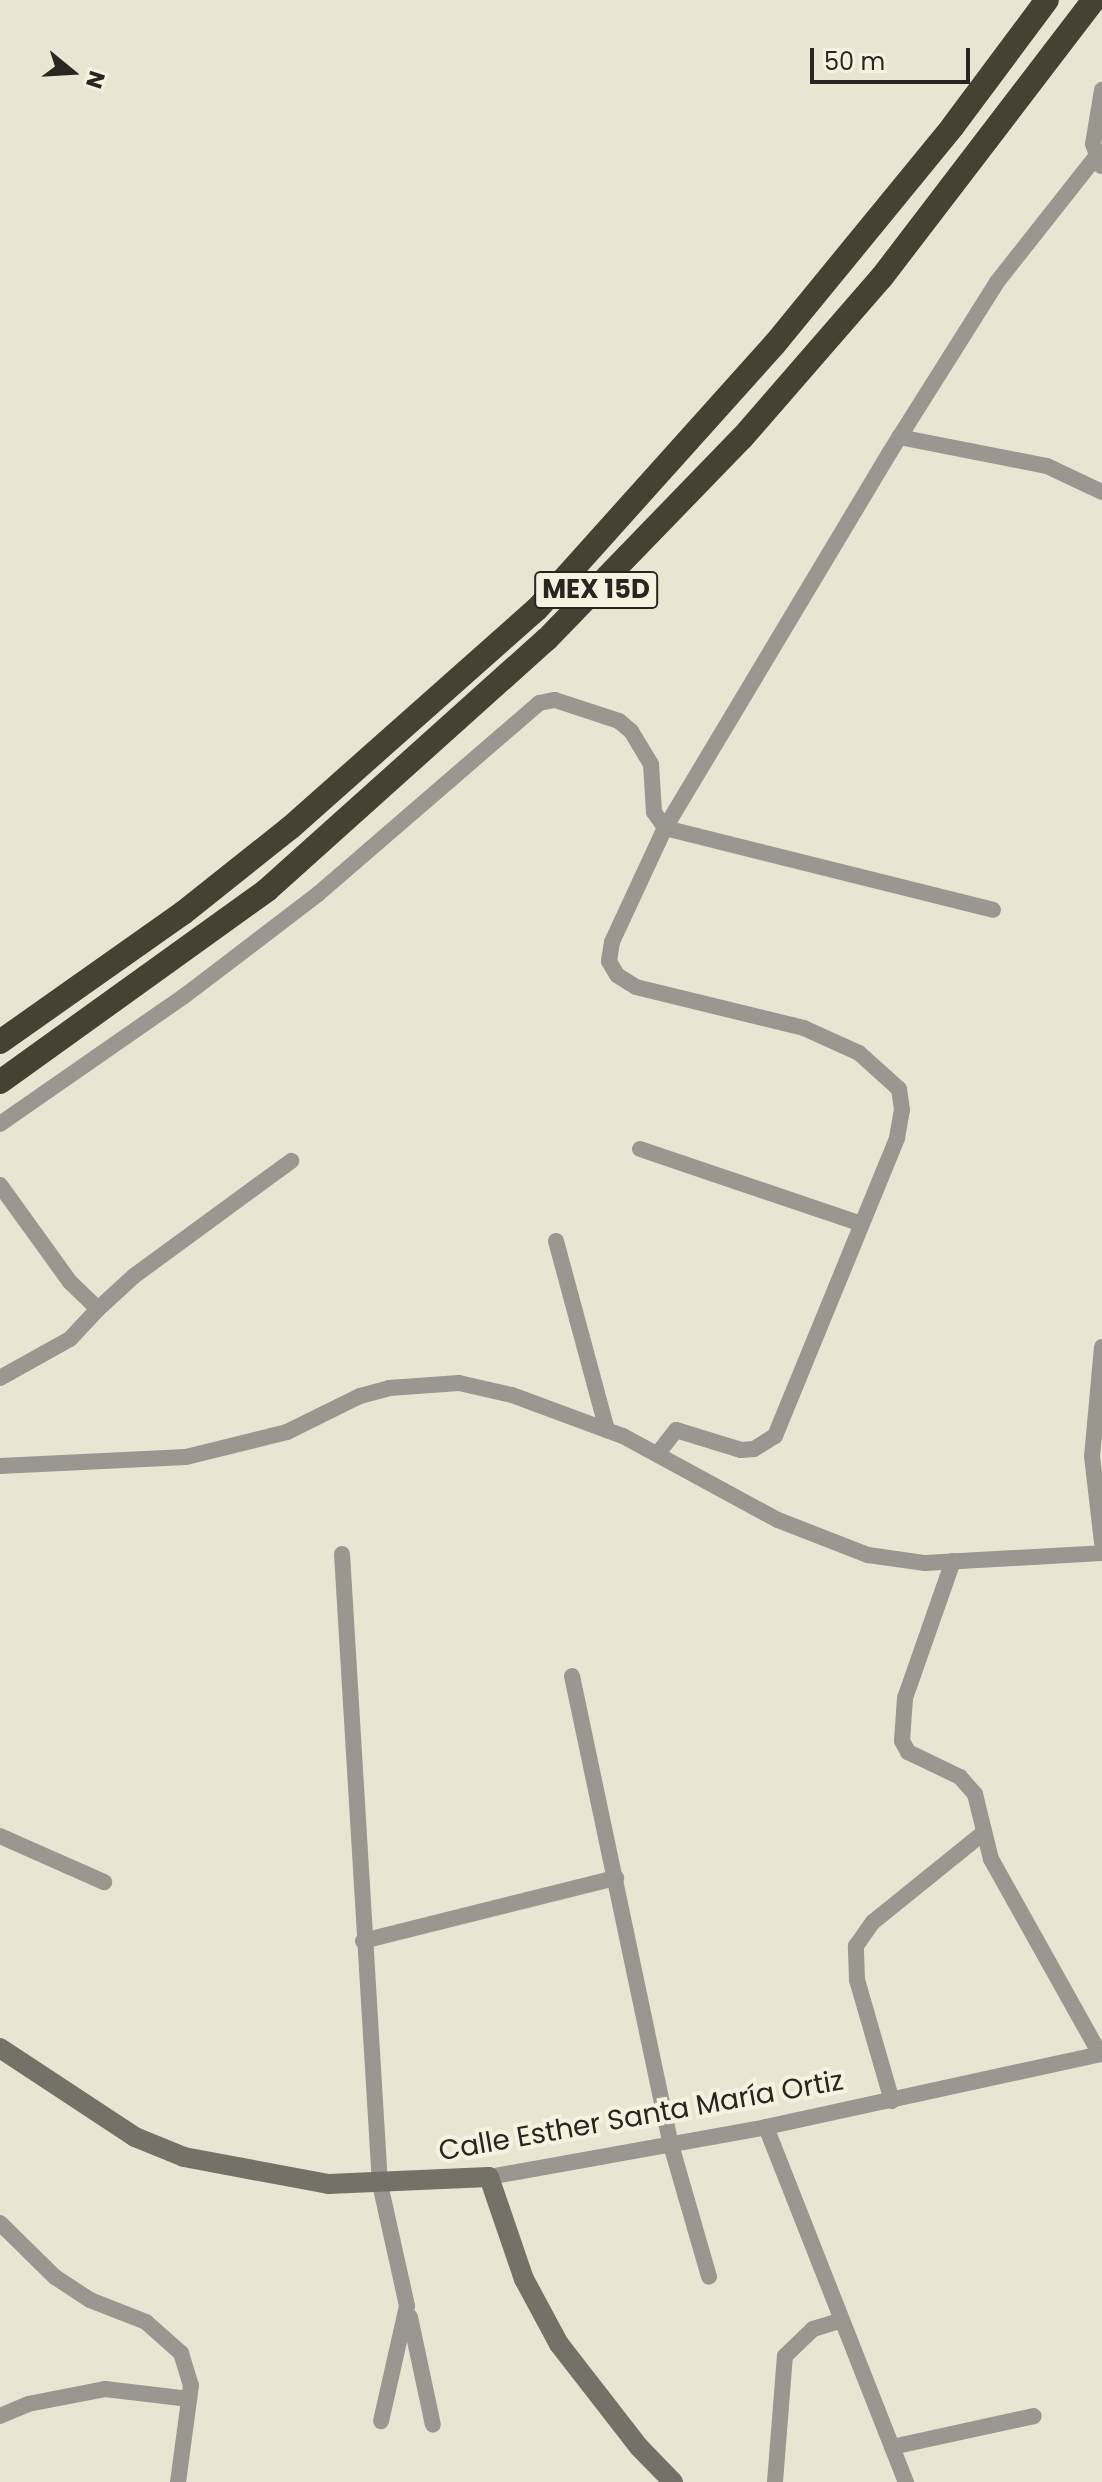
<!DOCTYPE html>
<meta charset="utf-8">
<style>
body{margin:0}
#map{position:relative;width:1102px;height:2482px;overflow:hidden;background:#e9e5d3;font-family:Poppins,sans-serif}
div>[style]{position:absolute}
.street>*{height:16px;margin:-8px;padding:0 8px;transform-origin:8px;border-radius:8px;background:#99978f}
.secondary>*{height:20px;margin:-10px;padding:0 10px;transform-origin:10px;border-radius:10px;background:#747267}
.highway>*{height:24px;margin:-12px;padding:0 12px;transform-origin:12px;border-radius:12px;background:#454133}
span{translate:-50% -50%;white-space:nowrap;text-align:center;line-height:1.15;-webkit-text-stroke:8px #f7f2e0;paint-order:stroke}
.shield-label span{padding:2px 6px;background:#f7f2e0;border:2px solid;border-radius:6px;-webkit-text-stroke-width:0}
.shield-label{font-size:26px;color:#282620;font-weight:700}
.street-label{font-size:28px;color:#282620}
.north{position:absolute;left:32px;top:32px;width:80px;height:80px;-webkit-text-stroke:6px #f7f2e0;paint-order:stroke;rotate:108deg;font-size:22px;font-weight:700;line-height:32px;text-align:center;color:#282620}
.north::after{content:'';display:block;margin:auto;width:28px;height:36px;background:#282620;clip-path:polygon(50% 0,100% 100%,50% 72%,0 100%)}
.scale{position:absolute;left:810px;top:48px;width:160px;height:36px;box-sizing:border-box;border:4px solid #282620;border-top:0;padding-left:10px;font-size:24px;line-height:28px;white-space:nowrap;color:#282620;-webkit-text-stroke:6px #f7f2e0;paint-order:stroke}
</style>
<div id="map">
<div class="street">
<i style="left:1101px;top:166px;width:23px;rotate:-110deg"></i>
<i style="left:1093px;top:144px;width:55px;rotate:-80.5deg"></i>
<i style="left:899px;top:437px;width:151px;rotate:11.1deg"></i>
<i style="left:1047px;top:466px;width:61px;rotate:25.3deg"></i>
<i style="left:0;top:1124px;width:223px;rotate:-34.8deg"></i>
<i style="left:183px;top:997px;width:170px;rotate:-37.3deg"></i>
<i style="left:318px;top:894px;width:292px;rotate:-40.8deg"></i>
<i style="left:539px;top:703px;width:16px;rotate:-11deg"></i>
<i style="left:555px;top:700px;width:67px;rotate:18.2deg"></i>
<i style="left:619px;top:721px;width:16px;rotate:40deg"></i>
<i style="left:631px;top:731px;width:39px;rotate:59deg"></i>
<i style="left:651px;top:764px;width:48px;rotate:86.4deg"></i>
<i style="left:654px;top:812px;width:19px;rotate:55deg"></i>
<i style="left:665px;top:828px;width:338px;rotate:14deg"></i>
<i style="left:640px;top:1149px;width:234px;rotate:18.7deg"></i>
<i style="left:0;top:1185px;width:120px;rotate:54.2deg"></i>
<i style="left:70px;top:1282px;width:39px;rotate:44deg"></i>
<i style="left:98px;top:1309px;width:49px;rotate:-42.5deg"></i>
<i style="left:134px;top:1276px;width:195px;rotate:-36.2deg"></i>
<i style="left:556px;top:1241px;width:196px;rotate:74.9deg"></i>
<i style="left:1102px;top:1347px;width:109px;rotate:95.2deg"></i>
<i style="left:1092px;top:1456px;width:88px;rotate:83.4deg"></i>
<i style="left:0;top:1378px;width:80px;rotate:-29.1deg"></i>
<i style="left:70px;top:1339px;width:41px;rotate:-47deg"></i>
<i style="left:659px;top:1452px;width:28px;rotate:-52deg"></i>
<i style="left:676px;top:1430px;width:68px;rotate:17.1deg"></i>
<i style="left:741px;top:1450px;width:13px;rotate:-4deg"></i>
<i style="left:754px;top:1449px;width:25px;rotate:-32deg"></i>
<i style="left:775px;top:1436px;width:322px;rotate:-67.7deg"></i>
<i style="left:897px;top:1138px;width:28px;rotate:-80deg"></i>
<i style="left:902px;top:1110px;width:21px;rotate:-98deg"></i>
<i style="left:899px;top:1089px;width:54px;rotate:-138deg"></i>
<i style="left:859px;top:1053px;width:60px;rotate:-155.6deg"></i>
<i style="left:804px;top:1028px;width:173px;rotate:-166.3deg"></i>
<i style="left:636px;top:987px;width:22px;rotate:-148deg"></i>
<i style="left:617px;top:975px;width:16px;rotate:-120deg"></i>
<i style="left:609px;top:961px;width:19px;rotate:-81deg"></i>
<i style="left:612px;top:942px;width:126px;rotate:-65.1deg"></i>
<i style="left:665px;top:828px;width:438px;rotate:-59.1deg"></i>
<i style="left:890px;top:452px;width:201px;rotate:-57.8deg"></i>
<i style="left:997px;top:282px;width:158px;rotate:-51.7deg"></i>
<i style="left:0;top:1466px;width:186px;rotate:-2.8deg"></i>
<i style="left:186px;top:1457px;width:104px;rotate:-13.9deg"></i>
<i style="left:287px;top:1432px;width:81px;rotate:-26.3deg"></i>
<i style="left:360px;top:1396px;width:30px;rotate:-15deg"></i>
<i style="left:389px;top:1388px;width:70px;rotate:-4.1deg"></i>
<i style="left:459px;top:1383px;width:54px;rotate:12.8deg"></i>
<i style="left:512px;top:1395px;width:118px;rotate:20.3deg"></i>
<i style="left:623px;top:1436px;width:176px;rotate:28.5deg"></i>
<i style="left:778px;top:1520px;width:97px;rotate:21.3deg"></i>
<i style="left:868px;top:1555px;width:58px;rotate:8deg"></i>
<i style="left:925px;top:1563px;width:177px;rotate:-3.2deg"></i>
<i style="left:342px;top:1554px;width:631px;rotate:86.55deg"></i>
<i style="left:380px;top:2184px;width:125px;rotate:77.5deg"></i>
<i style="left:407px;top:2306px;width:118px;rotate:102.7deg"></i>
<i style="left:953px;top:1561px;width:145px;rotate:109.3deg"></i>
<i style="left:905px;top:1698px;width:43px;rotate:94deg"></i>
<i style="left:902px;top:1741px;width:13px;rotate:61deg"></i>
<i style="left:908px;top:1752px;width:58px;rotate:25.7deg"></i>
<i style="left:960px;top:1777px;width:23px;rotate:49deg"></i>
<i style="left:975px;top:1794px;width:67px;rotate:76.2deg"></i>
<i style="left:991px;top:1859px;width:223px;rotate:60.8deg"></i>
<i style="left:572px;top:1676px;width:479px;rotate:78.1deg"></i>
<i style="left:671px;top:2145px;width:137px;rotate:73.9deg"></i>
<i style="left:0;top:1836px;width:114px;rotate:23.9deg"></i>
<i style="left:363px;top:1941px;width:261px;rotate:-14deg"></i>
<i style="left:892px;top:2101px;width:126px;rotate:-106.1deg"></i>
<i style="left:857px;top:1980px;width:34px;rotate:-92deg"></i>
<i style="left:856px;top:1946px;width:29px;rotate:-55deg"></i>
<i style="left:873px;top:1922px;width:140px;rotate:-38.9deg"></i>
<i style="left:766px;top:2127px;width:382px;rotate:68.5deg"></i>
<i style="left:489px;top:2177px;width:281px;rotate:-10.2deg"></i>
<i style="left:766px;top:2127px;width:344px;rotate:-12.3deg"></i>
<i style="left:0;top:2223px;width:77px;rotate:44.5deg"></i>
<i style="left:55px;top:2277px;width:42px;rotate:33.3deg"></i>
<i style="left:90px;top:2300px;width:60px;rotate:21.4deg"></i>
<i style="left:146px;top:2322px;width:47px;rotate:41.5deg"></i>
<i style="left:181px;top:2353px;width:34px;rotate:73deg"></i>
<i style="left:191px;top:2385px;width:98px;rotate:97.6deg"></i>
<i style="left:410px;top:2317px;width:110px;rotate:78deg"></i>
<i style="left:0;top:2416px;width:30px;rotate:-23deg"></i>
<i style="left:28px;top:2404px;width:78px;rotate:-11deg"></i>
<i style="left:105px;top:2389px;width:85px;rotate:6.8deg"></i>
<i style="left:892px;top:2447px;width:145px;rotate:-12.3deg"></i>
<i style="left:775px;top:2482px;width:126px;rotate:-85.5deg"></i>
<i style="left:785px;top:2356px;width:39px;rotate:-44deg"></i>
<i style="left:813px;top:2329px;width:27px;rotate:-17deg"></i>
</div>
<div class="secondary">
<i style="left:0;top:2048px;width:162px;rotate:33.4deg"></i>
<i style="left:135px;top:2137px;width:53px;rotate:22.2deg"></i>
<i style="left:184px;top:2157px;width:147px;rotate:10.6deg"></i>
<i style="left:328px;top:2184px;width:161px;rotate:-2.5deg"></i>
<i style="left:489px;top:2177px;width:108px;rotate:71.1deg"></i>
<i style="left:524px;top:2279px;width:74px;rotate:61.7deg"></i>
<i style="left:559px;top:2344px;width:130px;rotate:52.2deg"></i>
<i style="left:639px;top:2447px;width:49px;rotate:45.8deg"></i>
</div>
<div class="highway">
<i style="left:0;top:1042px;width:224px;rotate:-35.2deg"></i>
<i style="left:183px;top:913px;width:137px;rotate:-38.5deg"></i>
<i style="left:290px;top:828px;width:330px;rotate:-41.6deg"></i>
<i style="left:537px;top:609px;width:355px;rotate:-48.1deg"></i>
<i style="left:774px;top:345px;width:283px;rotate:-50.7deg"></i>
<i style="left:953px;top:126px;width:157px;rotate:-53.3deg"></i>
<i style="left:0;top:1082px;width:329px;rotate:-35.7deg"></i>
<i style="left:267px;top:890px;width:376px;rotate:-41.9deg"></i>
<i style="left:547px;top:639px;width:280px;rotate:-45.9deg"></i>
<i style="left:742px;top:438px;width:213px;rotate:-49deg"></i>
<i style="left:882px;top:277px;width:349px;rotate:-52.6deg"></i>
</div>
<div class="shield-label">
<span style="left:596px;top:590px">MEX 15D</span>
</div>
<div class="street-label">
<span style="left:641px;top:2116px;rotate:-10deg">Calle Esther Santa María Ortiz</span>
</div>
<div class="north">N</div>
<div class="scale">50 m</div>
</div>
